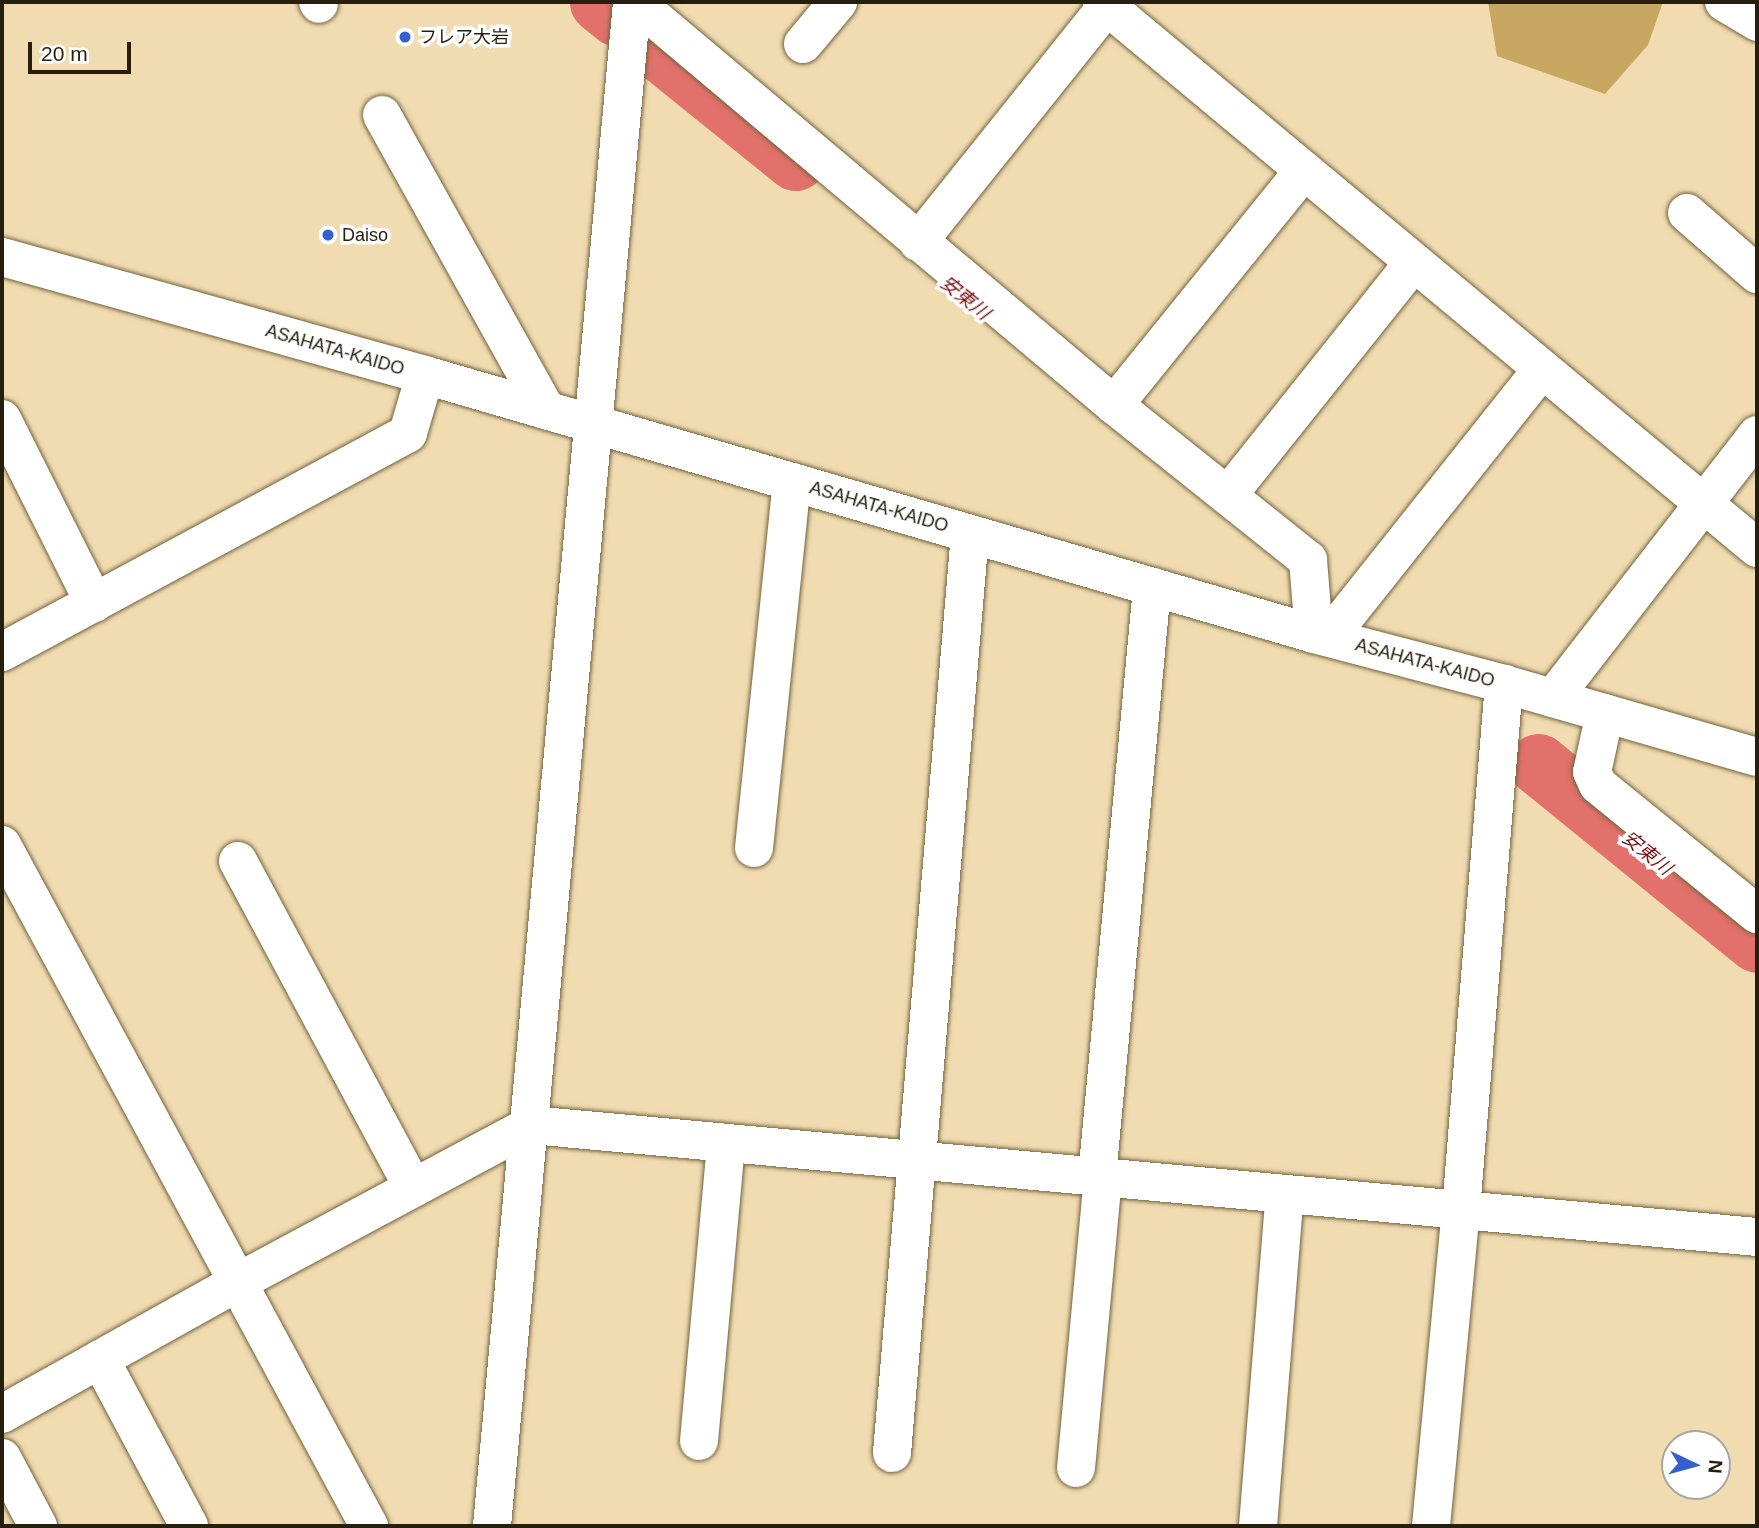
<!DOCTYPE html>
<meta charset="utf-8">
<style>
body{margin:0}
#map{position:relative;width:1759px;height:1528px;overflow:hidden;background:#f1dcb2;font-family:Helvetica,"Noto Sans JP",sans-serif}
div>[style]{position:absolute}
.green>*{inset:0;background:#c8a761}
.river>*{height:61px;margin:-30.5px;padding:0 30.5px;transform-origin:30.5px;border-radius:30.5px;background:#e1716a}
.roads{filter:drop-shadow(0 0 2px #74623c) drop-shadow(0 0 2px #74623c)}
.street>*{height:38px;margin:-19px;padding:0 19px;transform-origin:19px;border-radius:19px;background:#fff}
.secondary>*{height:38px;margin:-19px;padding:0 19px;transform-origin:19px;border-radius:19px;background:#fff}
.dots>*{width:19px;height:19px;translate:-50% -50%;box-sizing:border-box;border:4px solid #fff;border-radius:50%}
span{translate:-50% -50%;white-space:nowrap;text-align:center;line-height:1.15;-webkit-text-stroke:7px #fff;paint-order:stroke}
.poi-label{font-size:18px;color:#261e0e}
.left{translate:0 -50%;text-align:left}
.street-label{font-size:18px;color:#261e0e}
.water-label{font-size:19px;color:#791016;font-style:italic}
.frame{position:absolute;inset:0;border:4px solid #261e0e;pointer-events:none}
.north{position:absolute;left:1661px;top:1430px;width:70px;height:70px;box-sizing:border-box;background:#fff;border:2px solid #a8a59f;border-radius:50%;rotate:95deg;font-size:19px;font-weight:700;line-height:28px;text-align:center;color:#261e0e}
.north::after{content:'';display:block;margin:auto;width:24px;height:32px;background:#345fcf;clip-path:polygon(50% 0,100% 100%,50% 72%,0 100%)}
.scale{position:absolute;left:28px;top:42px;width:103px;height:32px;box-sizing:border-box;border:4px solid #261e0e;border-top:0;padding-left:9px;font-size:21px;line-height:24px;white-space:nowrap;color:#261e0e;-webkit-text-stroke:5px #fff;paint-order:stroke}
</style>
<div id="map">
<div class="green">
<i style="clip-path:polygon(1488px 2px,1663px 2px,1648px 45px,1605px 94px,1497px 56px)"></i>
</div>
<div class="river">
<i style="left:600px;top:2px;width:22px;rotate:39deg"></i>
<i style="left:649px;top:42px;width:188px;rotate:38.9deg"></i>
<i style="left:1538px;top:764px;width:282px;rotate:39.1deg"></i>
</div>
<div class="roads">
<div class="street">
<i style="left:318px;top:2px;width:2px;rotate:63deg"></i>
<i style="left:635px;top:2px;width:626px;rotate:40.08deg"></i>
<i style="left:1114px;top:405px;width:248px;rotate:38.6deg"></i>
<i style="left:1308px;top:560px;width:74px;rotate:85.4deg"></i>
<i style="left:1102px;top:2px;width:853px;rotate:39.81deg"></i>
<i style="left:1724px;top:2px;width:39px;rotate:31deg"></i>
<i style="left:803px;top:44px;width:55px;rotate:-50.2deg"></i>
<i style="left:382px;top:115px;width:338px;rotate:60.9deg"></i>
<i style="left:1687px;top:213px;width:93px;rotate:41.1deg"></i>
<i style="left:918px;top:242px;width:302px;rotate:-51.3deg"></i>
<i style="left:1114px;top:405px;width:302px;rotate:-51deg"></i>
<i style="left:2px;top:419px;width:206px;rotate:63.4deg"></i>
<i style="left:1228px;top:495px;width:298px;rotate:-51.4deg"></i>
<i style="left:1329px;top:637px;width:342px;rotate:-51.5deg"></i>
<i style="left:2px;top:652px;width:461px;rotate:-28.3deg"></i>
<i style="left:408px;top:433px;width:60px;rotate:-73.7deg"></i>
<i style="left:1553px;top:698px;width:333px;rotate:-52.2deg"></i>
<i style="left:1605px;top:713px;width:60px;rotate:102.4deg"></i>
<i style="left:1592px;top:772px;width:14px;rotate:65deg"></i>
<i style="left:1598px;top:785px;width:205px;rotate:39.1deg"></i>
<i style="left:2px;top:845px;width:774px;rotate:61.68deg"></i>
<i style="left:754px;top:848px;width:368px;rotate:-84.1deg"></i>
<i style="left:238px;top:861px;width:371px;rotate:61.8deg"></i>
<i style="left:1097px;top:1177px;width:593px;rotate:-84.67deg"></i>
<i style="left:100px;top:1359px;width:189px;rotate:61.9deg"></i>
<i style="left:2px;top:1414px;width:270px;rotate:-29.2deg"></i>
<i style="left:238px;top:1282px;width:332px;rotate:-28.2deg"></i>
<i style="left:531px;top:1125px;width:1231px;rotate:5.22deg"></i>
<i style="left:699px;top:1441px;width:299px;rotate:-84.8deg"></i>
<i style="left:892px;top:1453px;width:922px;rotate:-85.15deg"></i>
<i style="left:2px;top:1458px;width:77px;rotate:62.1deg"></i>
<i style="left:1076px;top:1468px;width:292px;rotate:-84.7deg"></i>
<i style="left:492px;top:1526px;width:1530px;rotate:-84.75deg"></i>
<i style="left:1258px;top:1526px;width:333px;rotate:-85.4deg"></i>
<i style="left:1431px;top:1526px;width:317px;rotate:-84.6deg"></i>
<i style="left:1461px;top:1210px;width:528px;rotate:-85.33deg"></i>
</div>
<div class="secondary">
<i style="left:2px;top:257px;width:439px;rotate:15.6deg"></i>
<i style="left:425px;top:375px;width:926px;rotate:16.24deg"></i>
<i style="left:1314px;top:634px;width:196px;rotate:14.7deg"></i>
<i style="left:1504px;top:684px;width:263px;rotate:16.1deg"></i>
</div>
</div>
<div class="dots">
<i style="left:405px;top:37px;background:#345fcf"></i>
<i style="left:328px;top:235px;background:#345fcf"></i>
</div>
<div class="poi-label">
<span class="left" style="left:419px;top:37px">フレア大岩</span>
<span class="left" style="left:342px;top:235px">Daiso</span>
</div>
<div class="street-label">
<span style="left:335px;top:350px;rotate:16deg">ASAHATA-KAIDO</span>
<span style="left:879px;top:507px;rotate:16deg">ASAHATA-KAIDO</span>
<span style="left:1425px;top:663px;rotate:15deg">ASAHATA-KAIDO</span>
</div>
<div class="water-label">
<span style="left:965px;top:298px;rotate:39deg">安東川</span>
<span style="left:1647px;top:853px;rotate:39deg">安東川</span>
</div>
<div class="frame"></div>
<div class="north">N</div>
<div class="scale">20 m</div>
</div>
